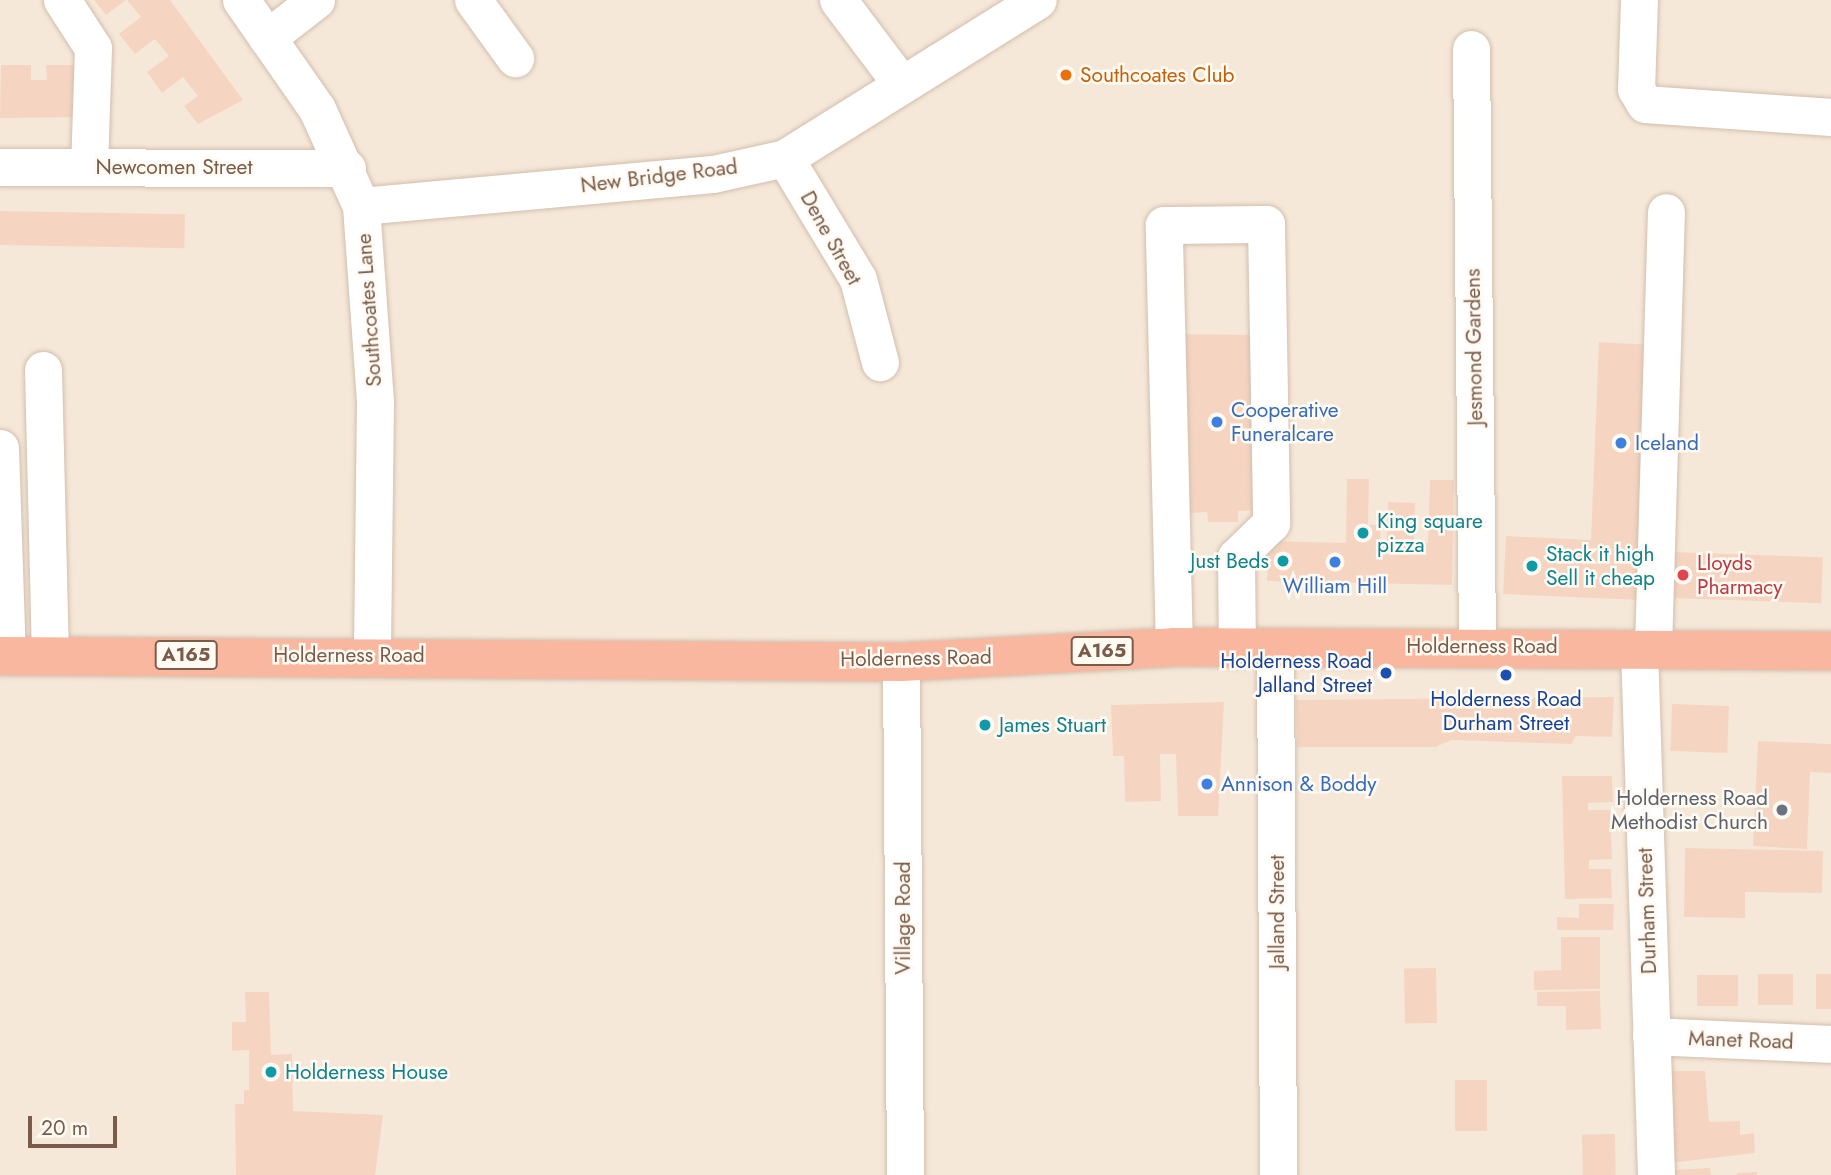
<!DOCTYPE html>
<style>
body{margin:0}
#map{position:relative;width:1831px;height:1175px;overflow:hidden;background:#fef6eb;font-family:Jost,sans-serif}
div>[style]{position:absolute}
.residential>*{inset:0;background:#f6e8d8;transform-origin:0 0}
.building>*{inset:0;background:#f5d5c1;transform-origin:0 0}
.roads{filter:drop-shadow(0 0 2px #d2beae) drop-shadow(0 0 2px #d2beae)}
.minor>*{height:37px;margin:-18.5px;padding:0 18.5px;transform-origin:18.5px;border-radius:18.5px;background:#fff}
.highway>*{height:38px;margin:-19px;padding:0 19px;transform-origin:19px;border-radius:19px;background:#fab79f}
.dots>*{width:19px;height:19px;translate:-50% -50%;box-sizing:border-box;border:4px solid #fffaf2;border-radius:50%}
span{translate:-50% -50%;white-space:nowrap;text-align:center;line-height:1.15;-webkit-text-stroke:5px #fffaf2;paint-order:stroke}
.shield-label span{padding:2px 5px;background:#fffaf2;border:2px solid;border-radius:5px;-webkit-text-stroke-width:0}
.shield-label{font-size:19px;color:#7b5c4b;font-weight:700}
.food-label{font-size:21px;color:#c56008}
.left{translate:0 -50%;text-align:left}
.street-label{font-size:21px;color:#7b5c4b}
.shop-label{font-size:21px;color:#366cbe}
.culture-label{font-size:21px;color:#0d838f}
.right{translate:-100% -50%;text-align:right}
.health-label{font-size:21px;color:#be3a42}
.transit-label{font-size:21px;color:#164399}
.worship-label{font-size:21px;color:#5b616d}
.scale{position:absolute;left:28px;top:1116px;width:89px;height:32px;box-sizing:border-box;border:4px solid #7b5c4b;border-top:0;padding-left:9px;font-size:21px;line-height:24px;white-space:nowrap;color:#7b5c4b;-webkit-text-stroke:5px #fffaf2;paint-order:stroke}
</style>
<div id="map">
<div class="residential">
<i style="left:0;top:0;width:1831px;height:1175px"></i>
</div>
<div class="building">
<i style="clip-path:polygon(94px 0,126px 0,106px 15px)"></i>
<i style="clip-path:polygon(127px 0,170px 0,243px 100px,198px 124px,184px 106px,198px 96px,183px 77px,162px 93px,147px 72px,169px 56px,155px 39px,135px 54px,119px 34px,141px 17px)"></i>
<i style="clip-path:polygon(1px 65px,31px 65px,31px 80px,47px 80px,46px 65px,76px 65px,83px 117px,0 118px)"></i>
<i style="left:0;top:211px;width:185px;height:34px;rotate:1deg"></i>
<i style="clip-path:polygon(1171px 334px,1261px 335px,1263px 510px,1238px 511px,1238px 522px,1208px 522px,1207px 512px,1172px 514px)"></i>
<i style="clip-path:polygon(1599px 342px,1652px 345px,1640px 600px,1503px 594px,1506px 536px,1591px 540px)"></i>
<i style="clip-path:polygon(1347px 479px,1369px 479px,1368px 525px,1381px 525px,1380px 541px,1387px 542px,1388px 502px,1415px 503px,1414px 543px,1428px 543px,1430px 480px,1454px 480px,1452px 585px,1267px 581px,1269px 541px,1346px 543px)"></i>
<i style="left:1671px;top:552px;width:152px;height:46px;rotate:2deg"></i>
<i style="clip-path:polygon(1614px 697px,1612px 737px,1576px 736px,1571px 744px,1452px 740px,1435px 747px,1297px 747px,1296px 700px)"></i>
<i style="clip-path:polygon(1224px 702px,1218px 816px,1178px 816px,1176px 754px,1160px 754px,1161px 801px,1125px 802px,1124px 756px,1113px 756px,1111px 705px)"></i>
<i style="left:1672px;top:704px;width:57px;height:47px;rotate:2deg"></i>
<i style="clip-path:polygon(1758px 741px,1831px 744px,1831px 773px,1810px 772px,1807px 849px,1753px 846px)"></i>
<i style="clip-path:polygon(1562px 776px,1612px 776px,1613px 802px,1588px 803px,1588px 810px,1610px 810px,1612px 859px,1589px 860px,1589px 869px,1611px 869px,1612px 898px,1565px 899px)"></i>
<i style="clip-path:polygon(1685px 848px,1823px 851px,1822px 893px,1745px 892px,1745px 918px,1684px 917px)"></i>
<i style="clip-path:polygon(1579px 904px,1614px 904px,1613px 930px,1557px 930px,1557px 917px,1579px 918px)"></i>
<i style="clip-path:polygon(1561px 937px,1600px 937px,1600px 989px,1534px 990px,1534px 971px,1561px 970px)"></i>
<i style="left:1436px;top:968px;width:55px;height:32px;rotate:89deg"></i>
<i style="left:1758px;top:974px;width:35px;height:31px"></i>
<i style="left:1816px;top:974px;width:15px;height:35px"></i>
<i style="left:1697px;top:975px;width:41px;height:31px"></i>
<i style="clip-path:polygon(1600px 991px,1601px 1029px,1566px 1030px,1566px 1006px,1537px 1006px,1537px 992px)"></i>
<i style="clip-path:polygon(245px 992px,269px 992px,271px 1055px,292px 1054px,293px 1111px,383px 1115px,375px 1175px,236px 1175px,235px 1104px,244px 1104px,244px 1090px,249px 1090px,249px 1050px,232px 1051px,232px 1022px,246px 1022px)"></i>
<i style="clip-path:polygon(1671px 1071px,1705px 1071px,1709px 1122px,1740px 1121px,1740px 1135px,1754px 1133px,1755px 1153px,1670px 1163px)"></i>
<i style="left:1455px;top:1080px;width:32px;height:51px"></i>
<i style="left:1615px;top:1134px;width:41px;height:33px;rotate:89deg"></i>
<i style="clip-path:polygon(1710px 1168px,1711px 1175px,1670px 1175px,1670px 1170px)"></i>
<i style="clip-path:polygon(1757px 1172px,1757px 1175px,1737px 1175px,1737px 1173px)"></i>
</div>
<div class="roads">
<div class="minor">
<i style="left:62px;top:0;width:57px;rotate:57.1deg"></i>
<i style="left:93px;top:48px;width:119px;rotate:91.9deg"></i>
<i style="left:241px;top:0;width:133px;rotate:55.1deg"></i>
<i style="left:317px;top:109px;width:107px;rotate:65.6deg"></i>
<i style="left:361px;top:206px;width:197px;rotate:85.9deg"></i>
<i style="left:375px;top:403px;width:251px;rotate:90.7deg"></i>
<i style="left:473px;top:0;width:72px;rotate:54.1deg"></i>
<i style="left:838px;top:0;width:106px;rotate:53deg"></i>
<i style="left:1639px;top:0;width:89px;rotate:91.9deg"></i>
<i style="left:1636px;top:89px;width:17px;rotate:59deg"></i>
<i style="left:1645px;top:104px;width:186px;rotate:4deg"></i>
<i style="left:267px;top:38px;width:62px;rotate:-37.8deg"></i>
<i style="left:1471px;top:49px;width:596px;rotate:89.42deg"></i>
<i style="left:785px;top:158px;width:141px;rotate:58.9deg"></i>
<i style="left:858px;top:279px;width:86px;rotate:75.2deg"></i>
<i style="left:0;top:167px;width:347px;rotate:0.2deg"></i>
<i style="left:361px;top:206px;width:353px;rotate:-5.2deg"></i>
<i style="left:713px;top:174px;width:74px;rotate:-12.5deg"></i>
<i style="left:785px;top:158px;width:298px;rotate:-32deg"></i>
<i style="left:43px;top:370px;width:286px;rotate:88.6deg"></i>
<i style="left:0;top:448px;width:208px;rotate:88.1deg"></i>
<i style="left:1174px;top:647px;width:422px;rotate:-91.4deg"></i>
<i style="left:1164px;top:225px;width:102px;rotate:-0.6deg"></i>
<i style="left:1266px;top:224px;width:299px;rotate:89deg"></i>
<i style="left:1271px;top:523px;width:49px;rotate:135.8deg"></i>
<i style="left:1236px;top:557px;width:92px;rotate:89.4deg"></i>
<i style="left:1639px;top:648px;width:527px;rotate:88.15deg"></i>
<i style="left:1653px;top:648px;width:436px;rotate:-88.3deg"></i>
<i style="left:1275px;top:649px;width:526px;rotate:89.67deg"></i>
<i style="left:901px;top:662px;width:513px;rotate:89.55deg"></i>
<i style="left:1651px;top:1036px;width:180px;rotate:2.5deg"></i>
</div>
<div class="highway">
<i style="left:0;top:656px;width:901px;rotate:0.38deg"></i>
<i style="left:901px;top:662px;width:273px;rotate:-3.1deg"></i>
<i style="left:1174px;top:647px;width:657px;rotate:0.35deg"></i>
</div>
</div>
<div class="dots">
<i style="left:1066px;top:75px;background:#e8710a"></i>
<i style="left:1217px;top:422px;background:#3f7fe0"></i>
<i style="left:1621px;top:443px;background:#3f7fe0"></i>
<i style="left:1363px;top:533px;background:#0f9aa8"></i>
<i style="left:1283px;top:561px;background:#0f9aa8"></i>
<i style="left:1335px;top:562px;background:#3f7fe0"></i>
<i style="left:1532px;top:566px;background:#0f9aa8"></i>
<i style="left:1683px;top:575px;background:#e0444e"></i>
<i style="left:1386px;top:673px;background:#1a4fb4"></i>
<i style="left:1506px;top:675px;background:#1a4fb4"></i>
<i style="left:985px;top:725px;background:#0f9aa8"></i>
<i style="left:1207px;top:784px;background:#3f7fe0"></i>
<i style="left:1782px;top:810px;background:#6b7280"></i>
<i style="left:271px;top:1072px;background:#0f9aa8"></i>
</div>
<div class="shield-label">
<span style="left:1102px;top:651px">A165</span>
<span style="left:186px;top:655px">A165</span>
</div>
<div class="food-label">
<span class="left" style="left:1080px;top:75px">Southcoates Club</span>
</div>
<div class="street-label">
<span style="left:174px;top:167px">Newcomen Street</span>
<span style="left:659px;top:176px;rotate:-7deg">New Bridge Road</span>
<span style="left:831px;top:238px;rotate:61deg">Dene Street</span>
<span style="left:369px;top:310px;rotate:-94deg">Southcoates Lane</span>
<span style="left:1474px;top:347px;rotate:-91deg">Jesmond Gardens</span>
<span style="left:1482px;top:646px">Holderness Road</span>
<span style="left:349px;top:655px">Holderness Road</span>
<span style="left:916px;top:658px;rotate:-1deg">Holderness Road</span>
<span style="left:1647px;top:911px;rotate:-92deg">Durham Street</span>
<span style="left:1277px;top:912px;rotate:-90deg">Jalland Street</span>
<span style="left:903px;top:918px;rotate:-90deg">Village Road</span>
<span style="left:1741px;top:1040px;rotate:2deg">Manet Road</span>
</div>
<div class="shop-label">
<span class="left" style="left:1231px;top:422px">Cooperative<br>Funeralcare</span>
<span class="left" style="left:1635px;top:443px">Iceland</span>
<span style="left:1335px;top:586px">William Hill</span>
<span class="left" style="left:1221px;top:784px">Annison &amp; Boddy</span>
</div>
<div class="culture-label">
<span class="left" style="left:1377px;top:533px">King square<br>pizza</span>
<span class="left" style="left:1546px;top:566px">Stack it high<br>Sell it cheap</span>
<span class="right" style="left:1269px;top:561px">Just Beds</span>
<span class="left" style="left:999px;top:725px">James Stuart</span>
<span class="left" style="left:285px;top:1072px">Holderness House</span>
</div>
<div class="health-label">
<span class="left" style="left:1697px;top:575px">Lloyds<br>Pharmacy</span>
</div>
<div class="transit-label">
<span class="right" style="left:1372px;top:673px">Holderness Road<br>Jalland Street</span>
<span style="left:1506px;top:711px">Holderness Road<br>Durham Street</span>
</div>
<div class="worship-label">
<span class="right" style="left:1768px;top:810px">Holderness Road<br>Methodist Church</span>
</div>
<div class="scale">20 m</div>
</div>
